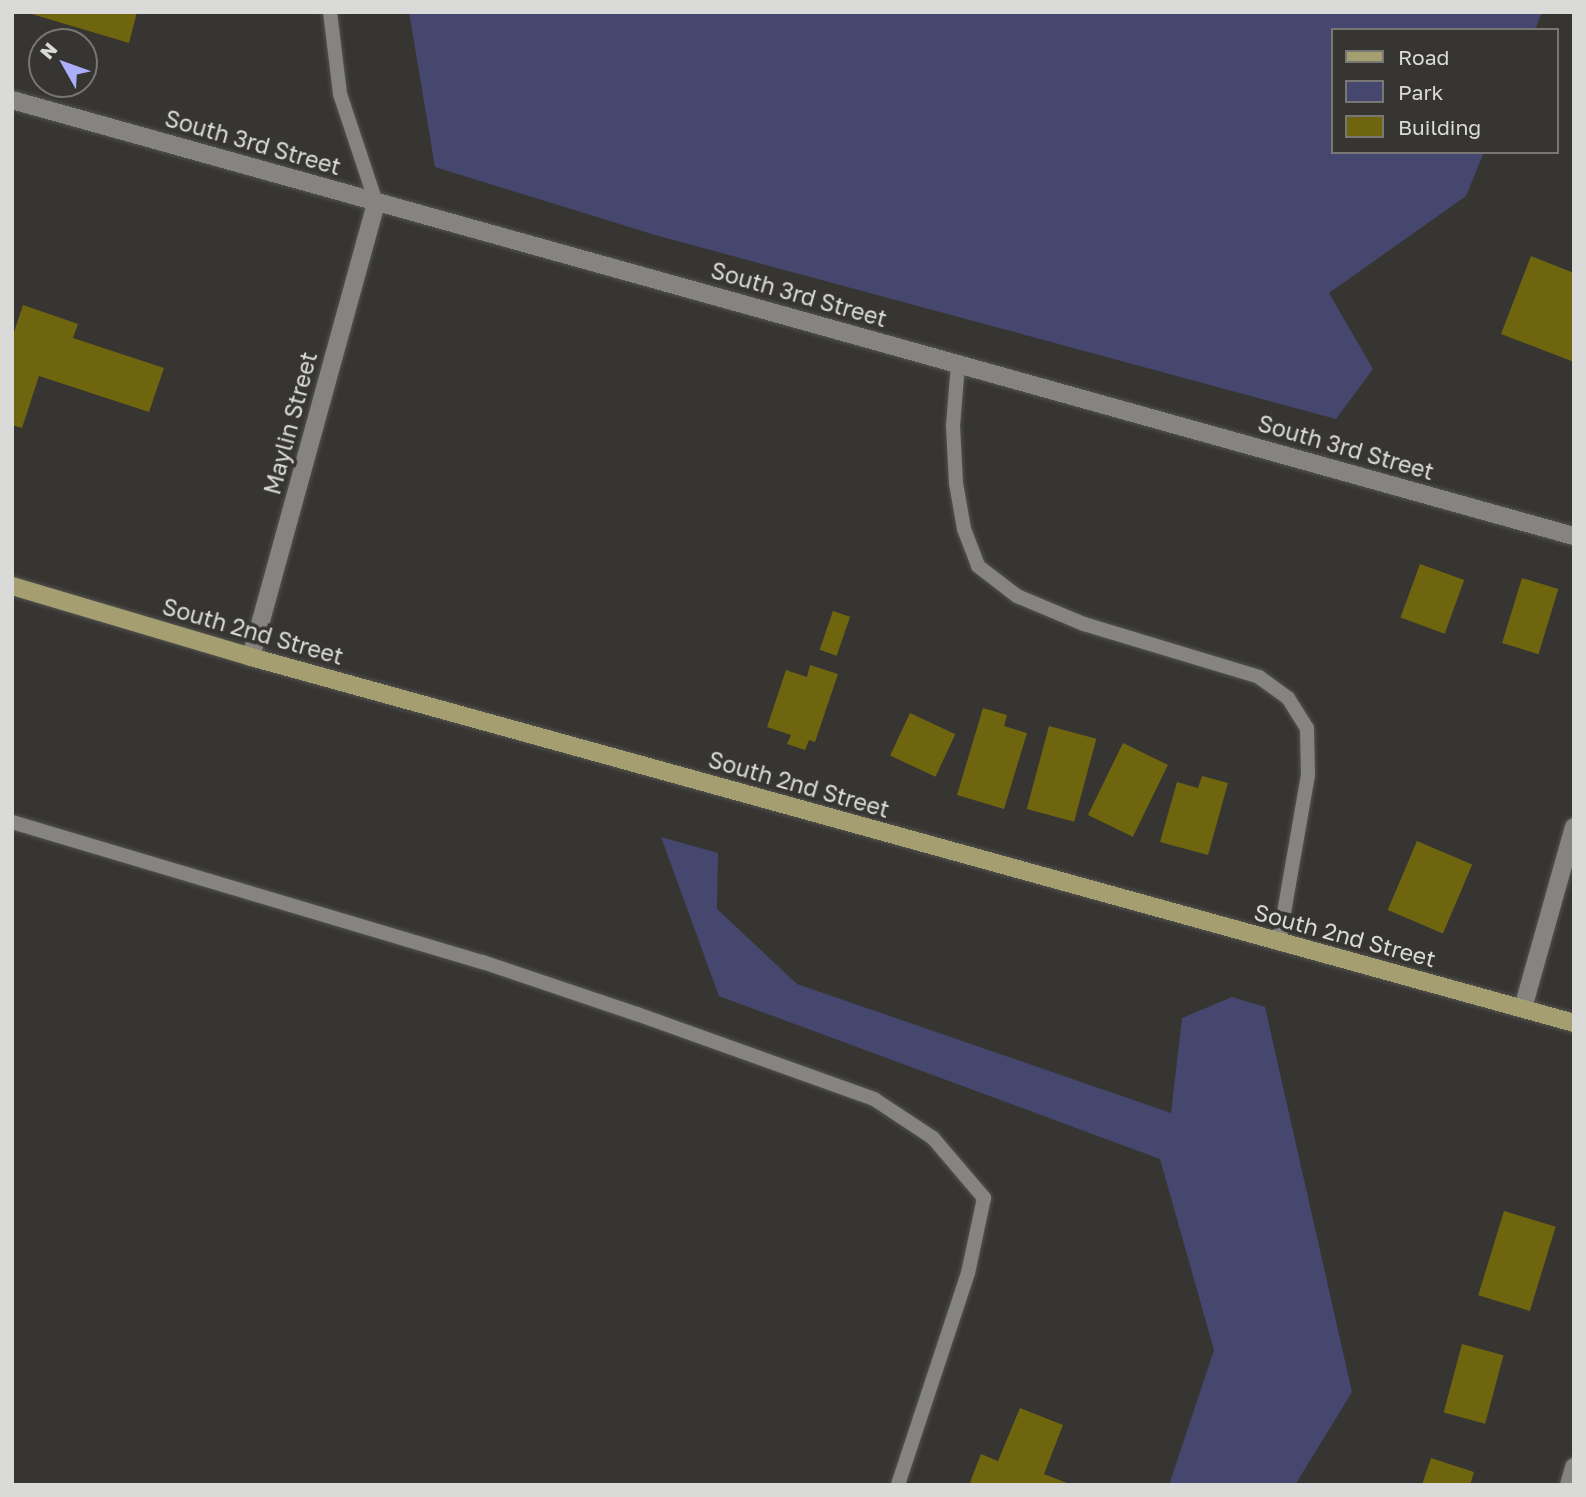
<!DOCTYPE html>
<style>
body{margin:0}
#map{position:relative;width:1586px;height:1497px;overflow:hidden;background:#363532;font-family:"Golos Text",sans-serif}
div>[style]{position:absolute}
.green>*{inset:0;background:#45476f}
.building>*{inset:0;background:#6f650f;transform-origin:0 0}
.roads{filter:drop-shadow(0 0 2px #52524f) drop-shadow(0 0 2px #52524f)}
.service>*{height:14px;margin:-7px;padding:0 7px;transform-origin:7px;border-radius:7px;background:#858480}
.minor>*{height:18px;margin:-9px;padding:0 9px;transform-origin:9px;border-radius:9px;background:#858480}
.primary>*{height:18px;margin:-9px;padding:0 9px;transform-origin:9px;border-radius:9px;background:#a49e70}
span{translate:-50% -50%;white-space:nowrap;text-align:center;line-height:1.15;-webkit-text-stroke:7px #363532;paint-order:stroke}
.street-label{font-size:23px;color:#dadad8}
.frame{position:absolute;inset:0;border:14px solid #dadad8;pointer-events:none}
.legend{position:absolute;left:1331px;top:28px;width:228px;height:126px;box-sizing:border-box;background:#363532;border:2px solid #787774;margin:0;padding:9px 12px;list-style:none;font-size:21px;color:#dadad8}
.legend li{display:flex;align-items:center;gap:14px;height:35px}
.legend b{width:35px;border:2px solid #787774}
.north{position:absolute;left:28px;top:28px;width:70px;height:70px;box-sizing:border-box;background:#363532;border:2px solid #787774;border-radius:50%;rotate:310deg;font-size:19px;font-weight:700;line-height:28px;text-align:center;color:#dadad8}
.north::after{content:'';display:block;margin:auto;width:24px;height:32px;background:#abaffb;clip-path:polygon(50% 0,100% 100%,50% 72%,0 100%)}
</style>
<div id="map">
<div class="green">
<i style="clip-path:polygon(409px 12px,1542px 12px,1535px 30px,1332px 30px,1332px 152px,1484px 152px,1466px 196px,1329px 293px,1373px 369px,1336px 419px,655px 235px,435px 167px)"></i>
<i style="clip-path:polygon(661px 837px,718px 853px,717px 909px,797px 984px,1171px 1113px,1182px 1018px,1232px 997px,1265px 1007px,1352px 1392px,1295px 1485px,1169px 1485px,1214px 1350px,1160px 1159px,719px 996px)"></i>
</div>
<div class="building">
<i style="clip-path:polygon(25px 12px,137px 12px,129px 43px)"></i>
<i style="clip-path:polygon(1531px 256px,1574px 273px,1574px 362px,1501px 334px)"></i>
<i style="clip-path:polygon(23px 305px,78px 324px,73px 338px,164px 368px,149px 412px,39px 376px,22px 428px,12px 425px,12px 338px)"></i>
<i style="left:1420px;top:564px;width:47px;height:57px;rotate:20deg"></i>
<i style="left:1522px;top:578px;width:38px;height:68px;rotate:17deg"></i>
<i style="left:833px;top:611px;width:18px;height:41px;rotate:19deg"></i>
<i style="clip-path:polygon(810px 665px,838px 674px,815px 742px,809px 740px,805px 750px,787px 744px,791px 735px,767px 727px,786px 670px,807px 677px)"></i>
<i style="clip-path:polygon(983px 708px,1007px 715px,1004px 726px,1027px 733px,1004px 809px,957px 795px)"></i>
<i style="left:910px;top:713px;width:50px;height:47px;rotate:25deg"></i>
<i style="left:1049px;top:726px;width:49px;height:86px;rotate:15deg"></i>
<i style="left:1123px;top:743px;width:50px;height:80px;rotate:26deg"></i>
<i style="clip-path:polygon(1202px 776px,1228px 783px,1208px 855px,1160px 842px,1177px 782px,1198px 788px)"></i>
<i style="left:1417px;top:841px;width:60px;height:75px;rotate:23deg"></i>
<i style="left:1504px;top:1211px;width:54px;height:88px;rotate:17deg"></i>
<i style="left:1462px;top:1344px;width:43px;height:71px;rotate:15deg"></i>
<i style="clip-path:polygon(1020px 1408px,1063px 1425px,1044px 1474px,1072px 1485px,969px 1485px,981px 1454px,998px 1461px)"></i>
<i style="clip-path:polygon(1431px 1458px,1474px 1472px,1470px 1485px,1422px 1485px)"></i>
</div>
<div class="roads">
<div class="service">
<i style="left:330px;top:12px;width:83px;rotate:83deg"></i>
<i style="left:340px;top:94px;width:114px;rotate:71.6deg"></i>
<i style="left:958px;top:364px;width:62px;rotate:94.6deg"></i>
<i style="left:953px;top:426px;width:57px;rotate:87deg"></i>
<i style="left:956px;top:483px;width:47px;rotate:80.1deg"></i>
<i style="left:964px;top:529px;width:40px;rotate:69deg"></i>
<i style="left:978px;top:566px;width:49px;rotate:37.6deg"></i>
<i style="left:1017px;top:596px;width:73px;rotate:22.7deg"></i>
<i style="left:1084px;top:624px;width:183px;rotate:16.8deg"></i>
<i style="left:1259px;top:677px;width:36px;rotate:36deg"></i>
<i style="left:1288px;top:698px;width:36px;rotate:58deg"></i>
<i style="left:1307px;top:728px;width:47px;rotate:88.8deg"></i>
<i style="left:1308px;top:775px;width:169px;rotate:99.9deg"></i>
<i style="left:12px;top:822px;width:491px;rotate:16.6deg"></i>
<i style="left:483px;top:962px;width:163px;rotate:18.7deg"></i>
<i style="left:637px;top:1014px;width:252px;rotate:19.7deg"></i>
<i style="left:874px;top:1099px;width:71px;rotate:33.5deg"></i>
<i style="left:933px;top:1138px;width:79px;rotate:49.6deg"></i>
<i style="left:984px;top:1198px;width:77px;rotate:102deg"></i>
<i style="left:968px;top:1273px;width:223px;rotate:108.3deg"></i>
</div>
<div class="minor">
<i style="left:12px;top:100px;width:1622px;rotate:15.6deg"></i>
<i style="left:251px;top:657px;width:472px;rotate:-74.6deg"></i>
<i style="left:1523px;top:1008px;width:188px;rotate:-74.3deg"></i>
<i style="left:1569px;top:1485px;width:19px;rotate:-74deg"></i>
</div>
<div class="primary">
<i style="left:12px;top:586px;width:249px;rotate:16.5deg"></i>
<i style="left:251px;top:657px;width:1373px;rotate:15.46deg"></i>
</div>
</div>
<div class="street-label">
<span style="left:253px;top:142px;rotate:16deg">South 3rd Street</span>
<span style="left:799px;top:294px;rotate:16deg">South 3rd Street</span>
<span style="left:290px;top:423px;rotate:-75deg">Maylin Street</span>
<span style="left:1346px;top:447px;rotate:16deg">South 3rd Street</span>
<span style="left:253px;top:631px;rotate:16deg">South 2nd Street</span>
<span style="left:799px;top:784px;rotate:16deg">South 2nd Street</span>
<span style="left:1345px;top:935px;rotate:15deg">South 2nd Street</span>
</div>
<div class="frame"></div>
<ul class="legend">
<li><b style="height:9px;background:#a49e70"></b>Road</li>
<li><b style="height:19px;background:#45476f"></b>Park</li>
<li><b style="height:19px;background:#6f650f"></b>Building</li>
</ul>
<div class="north">N</div>
</div>
